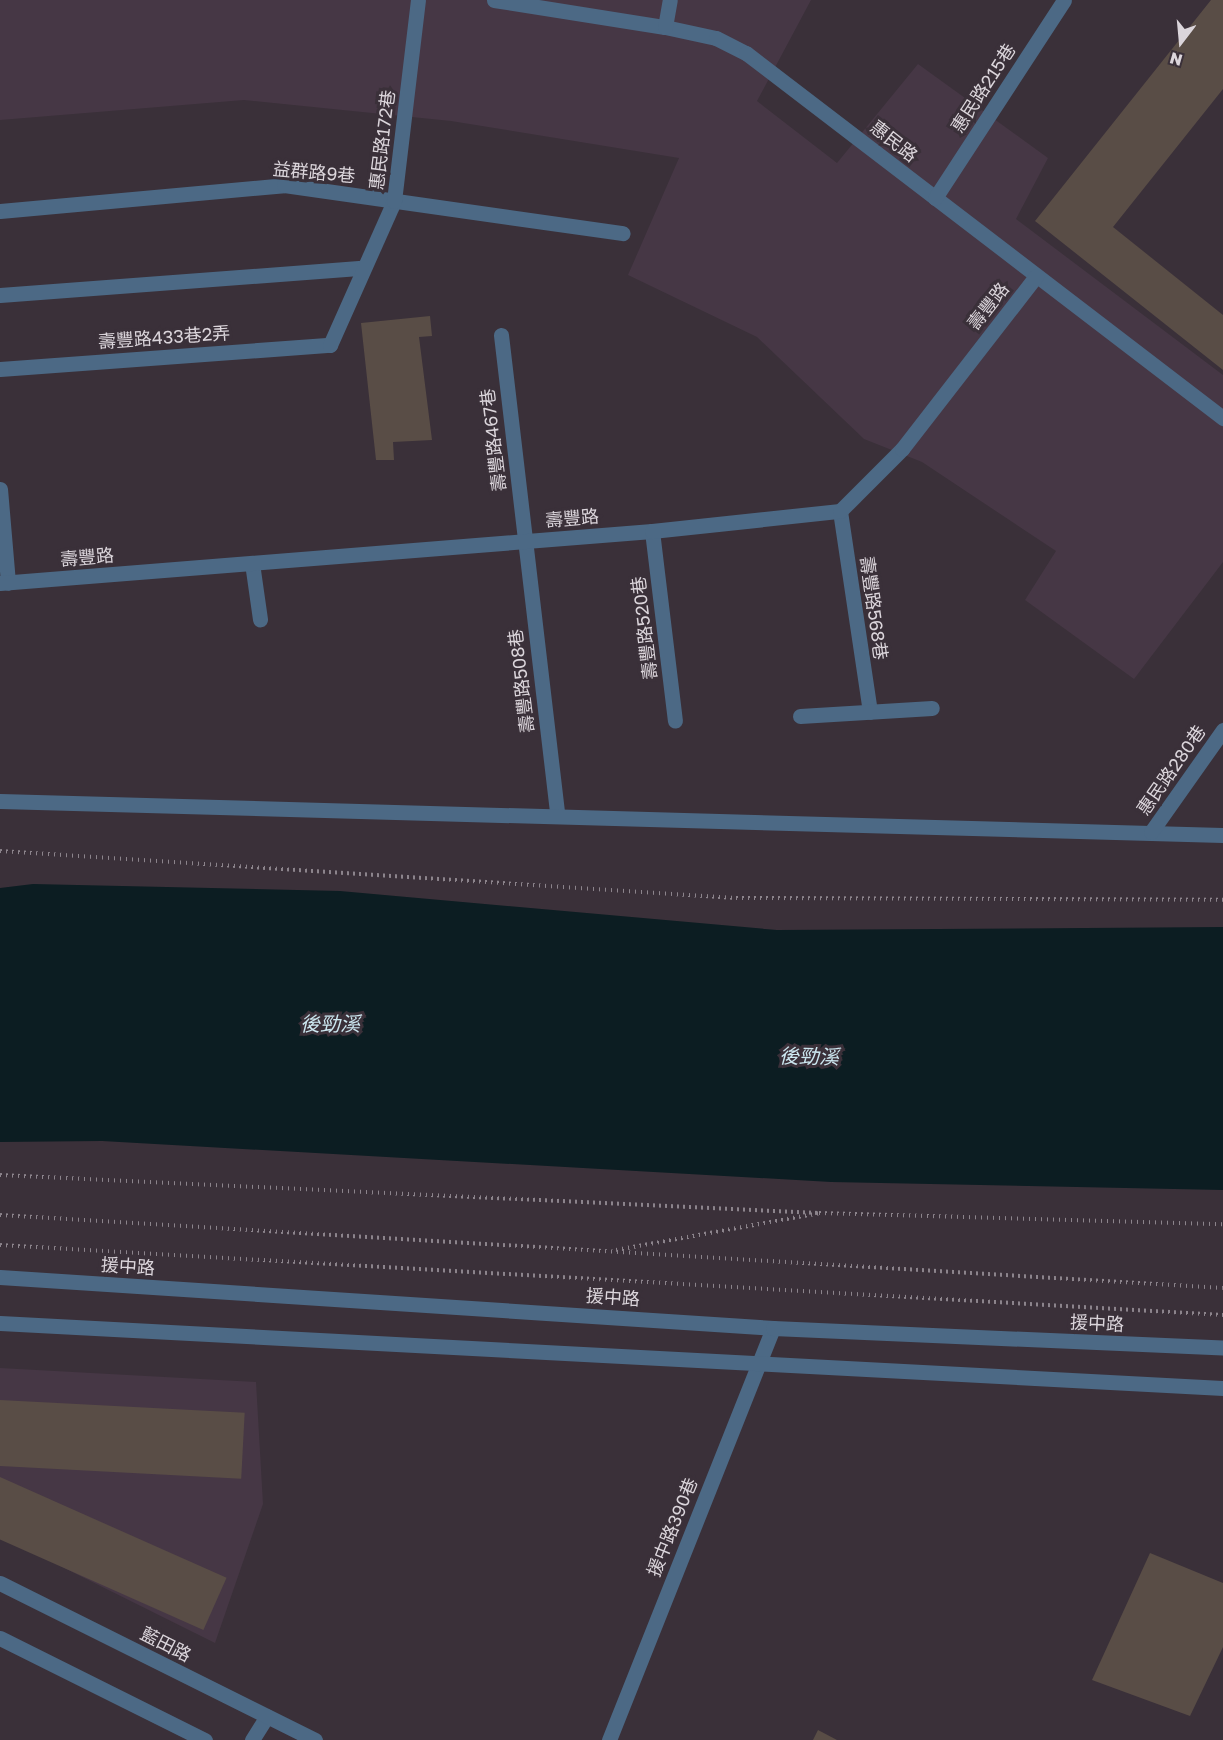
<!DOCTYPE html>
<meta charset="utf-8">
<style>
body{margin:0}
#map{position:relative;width:1223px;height:1740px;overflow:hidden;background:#3a3039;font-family:"Golos Text","Noto Sans TC",sans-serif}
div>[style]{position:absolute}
.built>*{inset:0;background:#463745}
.water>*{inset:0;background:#0c1d22}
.building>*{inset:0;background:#594d46;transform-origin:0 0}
.path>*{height:4px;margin-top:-2px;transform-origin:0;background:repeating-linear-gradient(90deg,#8c848c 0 1.5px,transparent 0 6px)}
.minor>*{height:15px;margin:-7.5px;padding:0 7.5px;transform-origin:7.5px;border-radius:7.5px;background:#4c6985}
.tertiary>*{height:15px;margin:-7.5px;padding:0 7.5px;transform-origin:7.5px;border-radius:7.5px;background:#4c6985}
span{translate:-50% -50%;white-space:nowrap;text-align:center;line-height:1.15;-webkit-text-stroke:6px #3a3039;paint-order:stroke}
.street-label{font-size:18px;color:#dbd5db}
.water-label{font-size:20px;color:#cde8f1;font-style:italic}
.north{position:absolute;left:1151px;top:12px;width:60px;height:60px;-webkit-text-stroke:4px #3a3039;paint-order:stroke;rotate:196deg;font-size:16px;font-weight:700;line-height:24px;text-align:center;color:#dbd5db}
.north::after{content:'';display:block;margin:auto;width:21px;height:27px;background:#dbd5db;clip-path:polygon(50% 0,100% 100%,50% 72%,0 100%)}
</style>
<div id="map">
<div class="built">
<i style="clip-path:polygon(0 0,811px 0,757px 101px,837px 163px,918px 64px,1048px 158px,1016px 219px,1223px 375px,1223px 562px,1134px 679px,1025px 600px,1056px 551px,922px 462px,864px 439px,757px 337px,628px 275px,679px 158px,451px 121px,244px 100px,0 120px)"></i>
<i style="clip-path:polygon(0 1368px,256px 1382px,263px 1504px,215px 1643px,0 1536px)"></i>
</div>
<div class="water">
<i style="clip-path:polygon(33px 884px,340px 891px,777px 930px,1223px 927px,1223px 1190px,831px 1182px,102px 1141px,0 1142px,0 888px)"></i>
</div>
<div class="building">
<i style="clip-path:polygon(1211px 0,1223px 0,1223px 89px,1113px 227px,1223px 315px,1223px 370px,1035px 221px)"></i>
<i style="clip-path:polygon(430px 316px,432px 336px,419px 337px,432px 440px,393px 442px,394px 460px,376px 460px,361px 323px)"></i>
<i style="left:0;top:1400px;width:245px;height:66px;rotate:3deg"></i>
<i style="left:0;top:1477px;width:248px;height:57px;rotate:24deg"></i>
<i style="clip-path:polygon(1150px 1553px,1223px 1583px,1223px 1647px,1190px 1716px,1092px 1680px)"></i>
<i style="clip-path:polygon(818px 1730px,837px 1740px,813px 1740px)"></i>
</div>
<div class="path">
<i style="left:0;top:851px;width:737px;rotate:3.65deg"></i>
<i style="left:736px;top:898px;width:487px;rotate:0.2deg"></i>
<i style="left:0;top:1175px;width:820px;rotate:2.66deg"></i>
<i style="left:0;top:1215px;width:1225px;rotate:3.42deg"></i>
<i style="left:0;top:1245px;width:1225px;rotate:3.28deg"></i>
<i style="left:616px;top:1250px;width:206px;rotate:-10.3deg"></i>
<i style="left:819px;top:1213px;width:404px;rotate:1.6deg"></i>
</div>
<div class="minor">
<i style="left:494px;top:0;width:173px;rotate:9deg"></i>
<i style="left:665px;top:27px;width:52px;rotate:12.2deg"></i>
<i style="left:716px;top:38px;width:34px;rotate:27deg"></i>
<i style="left:746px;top:53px;width:601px;rotate:37.42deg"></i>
<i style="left:665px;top:27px;width:27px;rotate:-80deg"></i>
<i style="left:935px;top:198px;width:236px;rotate:-56.9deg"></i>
<i style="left:0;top:211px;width:285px;rotate:-5.2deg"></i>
<i style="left:284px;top:185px;width:342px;rotate:8.1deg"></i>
<i style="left:0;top:295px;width:363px;rotate:-4.3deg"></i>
<i style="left:501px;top:335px;width:483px;rotate:83.3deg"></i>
<i style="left:0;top:369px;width:331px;rotate:-4.2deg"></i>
<i style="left:330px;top:345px;width:158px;rotate:-66deg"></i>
<i style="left:394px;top:201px;width:202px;rotate:-83.2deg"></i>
<i style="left:0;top:489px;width:94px;rotate:85.1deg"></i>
<i style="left:840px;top:511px;width:203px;rotate:81.5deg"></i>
<i style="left:652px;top:531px;width:191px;rotate:83.1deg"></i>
<i style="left:252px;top:563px;width:57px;rotate:81.9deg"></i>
<i style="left:0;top:583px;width:654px;rotate:-4.56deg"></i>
<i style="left:652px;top:531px;width:189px;rotate:-6.1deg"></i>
<i style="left:840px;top:511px;width:88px;rotate:-45deg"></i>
<i style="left:902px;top:449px;width:219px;rotate:-52.2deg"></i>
<i style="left:800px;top:716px;width:132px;rotate:-3.5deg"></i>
<i style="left:0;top:801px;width:1223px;rotate:1.59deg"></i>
<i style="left:1151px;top:832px;width:125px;rotate:-54.8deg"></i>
<i style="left:252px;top:1740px;width:28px;rotate:-58deg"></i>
<i style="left:609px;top:1740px;width:443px;rotate:-68.3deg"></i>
</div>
<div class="tertiary">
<i style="left:0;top:1277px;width:775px;rotate:3.77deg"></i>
<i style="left:773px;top:1328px;width:450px;rotate:2.5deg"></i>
<i style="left:0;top:1323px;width:1225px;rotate:3.04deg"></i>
<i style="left:0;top:1583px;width:352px;rotate:26.5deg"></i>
<i style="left:0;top:1638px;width:229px;rotate:26.5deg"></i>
</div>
<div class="street-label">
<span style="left:983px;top:88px;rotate:-57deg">惠民路215巷</span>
<span style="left:382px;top:140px;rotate:-83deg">惠民路172巷</span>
<span style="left:894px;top:141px;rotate:38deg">惠民路</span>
<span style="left:314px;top:172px;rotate:5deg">益群路9巷</span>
<span style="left:988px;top:306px;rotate:-52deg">壽豐路</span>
<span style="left:164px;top:337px;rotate:-4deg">壽豐路433巷2弄</span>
<span style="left:493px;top:440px;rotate:-97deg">壽豐路467巷</span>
<span style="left:572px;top:518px;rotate:-5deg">壽豐路</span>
<span style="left:87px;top:557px;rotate:-5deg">壽豐路</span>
<span style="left:874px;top:608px;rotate:82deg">壽豐路568巷</span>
<span style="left:644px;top:628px;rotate:-97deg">壽豐路520巷</span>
<span style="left:521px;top:681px;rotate:-97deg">壽豐路508巷</span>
<span style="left:1171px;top:770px;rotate:-55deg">惠民路280巷</span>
<span style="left:128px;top:1266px;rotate:4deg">援中路</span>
<span style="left:613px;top:1297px;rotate:4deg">援中路</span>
<span style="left:1097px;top:1323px;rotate:3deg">援中路</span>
<span style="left:672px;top:1527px;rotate:-68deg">援中路390巷</span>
<span style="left:166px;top:1644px;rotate:27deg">藍田路</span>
</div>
<div class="water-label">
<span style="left:330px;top:1023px">後勁溪</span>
<span style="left:809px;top:1056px;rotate:1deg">後勁溪</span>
</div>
<div class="north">N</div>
</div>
